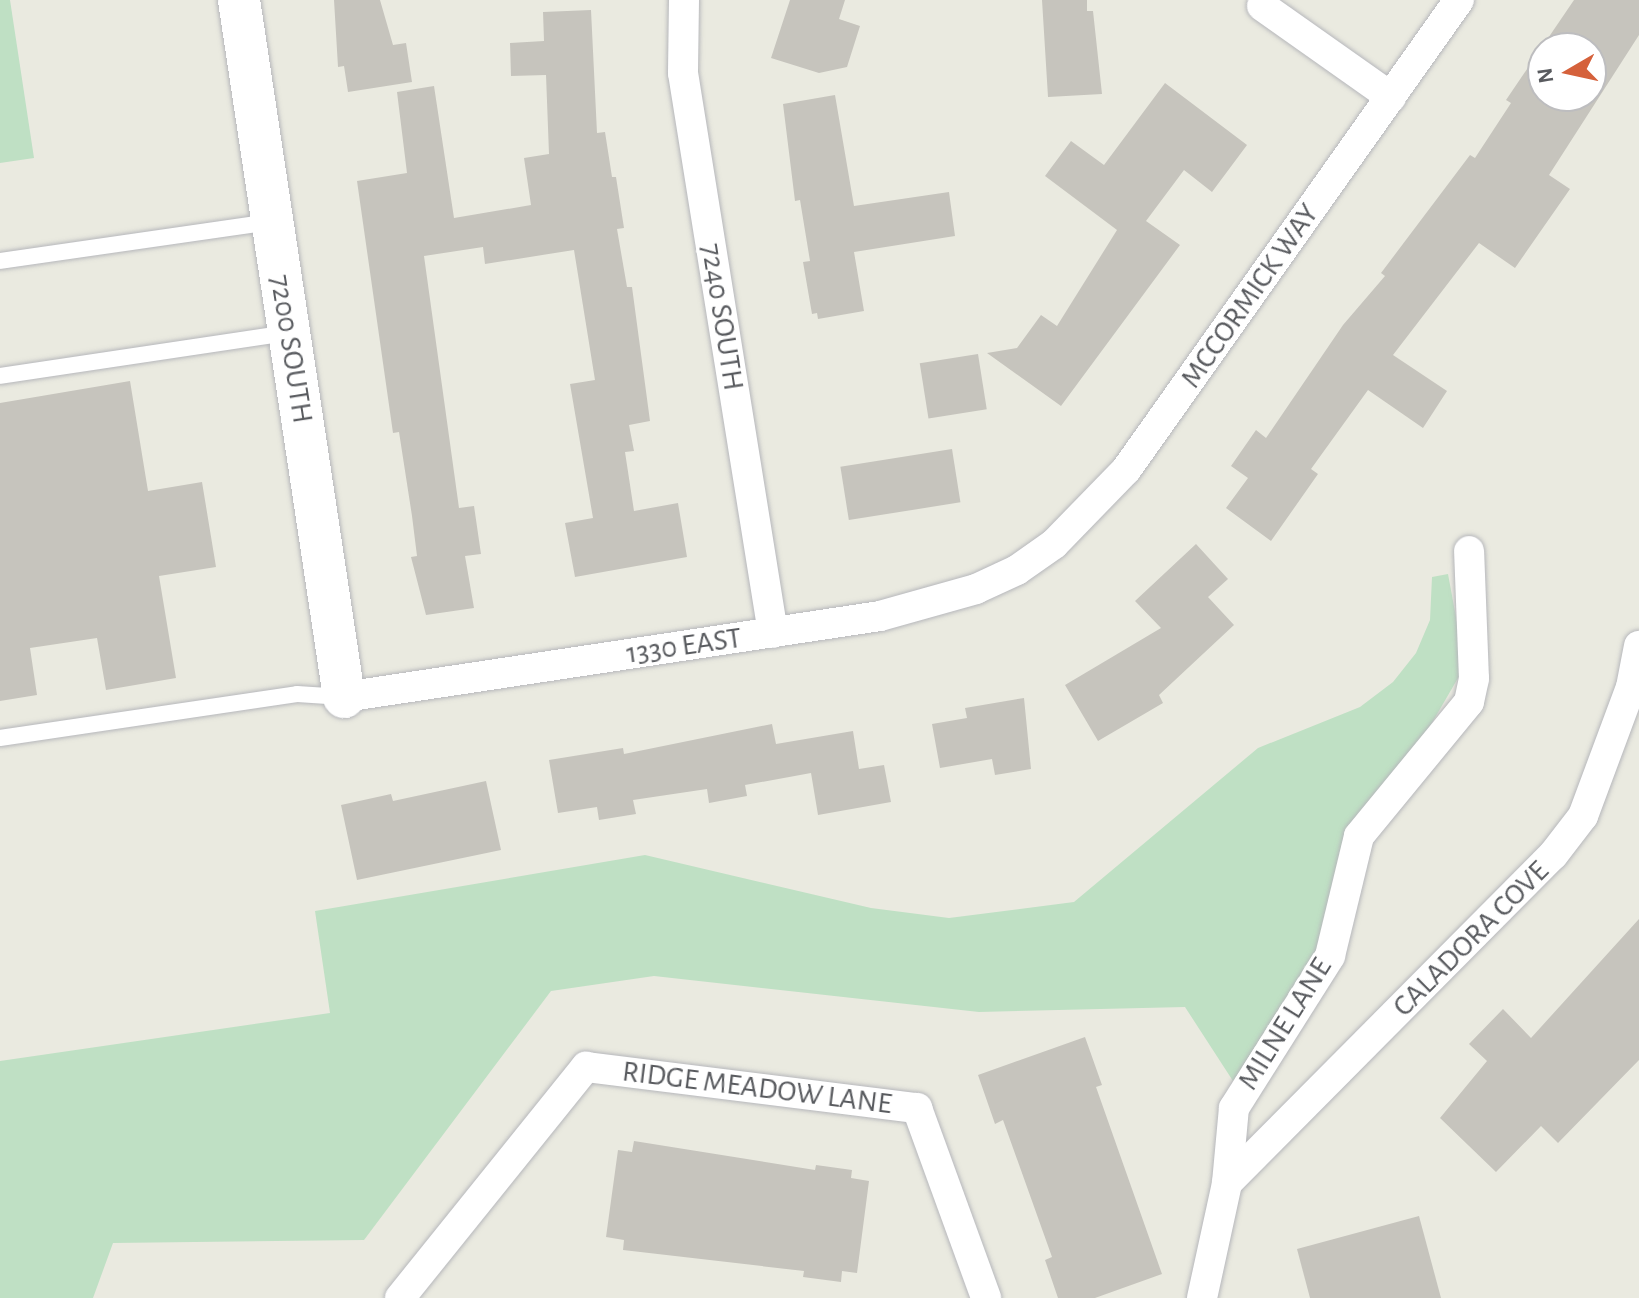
<!DOCTYPE html>
<style>
body{margin:0}
#map{position:relative;width:1639px;height:1298px;overflow:hidden;background:#eaeae0;font-family:"Alegreya Sans",sans-serif}
div>[style]{position:absolute}
.green>*{inset:0;background:#bfe0c4}
.building>*{inset:0;background:#c6c4bd;transform-origin:0 0}
.roads{filter:drop-shadow(0 0 2px #b6b7bb) drop-shadow(0 0 2px #b6b7bb)}
.lane>*{height:16px;margin:-8px;padding:0 8px;transform-origin:8px;border-radius:8px;background:#fff}
.street>*{height:30px;margin:-15px;padding:0 15px;transform-origin:15px;border-radius:15px;background:#fff}
.secondary>*{height:42px;margin:-21px;padding:0 21px;transform-origin:21px;border-radius:21px;background:#fff}
span{translate:-50% -50%;white-space:nowrap;text-align:center;line-height:1.15;-webkit-text-stroke:6px #fff;paint-order:stroke}
.street-label{font-size:30px;color:#595b5f}
.north{position:absolute;left:1527px;top:32px;width:80px;height:80px;box-sizing:border-box;background:#fff;border:2px solid #bdbdbf;border-radius:50%;rotate:261deg;font-size:22px;font-weight:700;line-height:32px;text-align:center;color:#595b5f}
.north::after{content:'';display:block;margin:auto;width:28px;height:36px;background:#d5613b;clip-path:polygon(50% 0,100% 100%,50% 72%,0 100%)}
</style>
<div id="map">
<div class="green">
<i style="clip-path:polygon(0 0,10px 0,34px 158px,0 163px)"></i>
<i style="clip-path:polygon(1448px 574px,1465px 666px,1411px 759px,1327px 922px,1301px 991px,1233px 1081px,1185px 1007px,979px 1012px,654px 976px,551px 991px,364px 1240px,113px 1243px,93px 1298px,0 1298px,0 1061px,330px 1013px,315px 911px,645px 855px,871px 908px,949px 918px,1074px 902px,1258px 748px,1360px 707px,1393px 682px,1416px 653px,1430px 620px,1432px 577px)"></i>
</div>
<div class="building">
<i style="clip-path:polygon(334px 0,380px 0,393px 45px,406px 43px,412px 82px,348px 92px,344px 66px,338px 67px)"></i>
<i style="clip-path:polygon(790px 0,845px 0,839px 19px,860px 26px,847px 67px,819px 73px,771px 58px)"></i>
<i style="clip-path:polygon(1042px 0,1087px 0,1087px 11px,1093px 11px,1102px 94px,1048px 97px)"></i>
<i style="clip-path:polygon(evenodd,1574px 0,1639px 0,1639px 35px,1549px 175px,1570px 189px,1515px 268px,1479px 243px,1393px 355px,1447px 391px,1423px 428px,1368px 390px,1311px 469px,1318px 474px,1271px 541px,1226px 508px,1248px 478px,1231px 466px,1256px 430px,1266px 438px,1343px 325px,1385px 276px,1381px 273px,1470px 155px,1475px 158px,1511px 103px,1506px 100px,1574px 0,1543px 48px,1591px 48px,1591px 96px,1543px 96px,1543px 48px)"></i>
<i style="clip-path:polygon(591px 10px,597px 133px,605px 132px,612px 177px,616px 177px,624px 228px,617px 229px,627px 287px,632px 287px,650px 421px,629px 425px,634px 451px,625px 452px,634px 511px,678px 503px,687px 557px,575px 577px,565px 523px,593px 518px,570px 384px,595px 380px,574px 250px,485px 264px,483px 247px,424px 256px,459px 508px,474px 506px,481px 554px,465px 556px,474px 608px,426px 615px,411px 557px,417px 556px,412px 516px,399px 432px,393px 433px,357px 181px,407px 173px,397px 92px,434px 86px,454px 218px,531px 205px,524px 158px,549px 154px,546px 75px,511px 76px,510px 43px,544px 41px,543px 12px)"></i>
<i style="clip-path:polygon(1165px 83px,1247px 145px,1212px 192px,1184px 170px,1146px 221px,1180px 245px,1061px 406px,987px 353px,1017px 348px,1041px 315px,1057px 326px,1117px 230px,1045px 176px,1071px 141px,1104px 165px)"></i>
<i style="clip-path:polygon(835px 95px,854px 206px,949px 192px,955px 236px,854px 252px,864px 311px,818px 319px,817px 313px,812px 314px,803px 262px,810px 261px,800px 200px,795px 201px,783px 104px)"></i>
<i style="left:978px;top:354px;width:56px;height:59px;rotate:81deg"></i>
<i style="clip-path:polygon(130px 381px,148px 491px,202px 482px,216px 567px,159px 576px,176px 678px,106px 690px,97px 638px,30px 648px,37px 695px,0 701px,0 403px)"></i>
<i style="left:952px;top:449px;width:54px;height:113px;rotate:81deg"></i>
<i style="clip-path:polygon(1196px 544px,1228px 579px,1208px 597px,1234px 625px,1159px 695px,1163px 703px,1098px 741px,1065px 685px,1161px 628px,1135px 601px)"></i>
<i style="clip-path:polygon(1024px 698px,1031px 769px,995px 775px,992px 759px,940px 768px,932px 724px,967px 718px,965px 708px)"></i>
<i style="clip-path:polygon(772px 724px,776px 744px,853px 731px,859px 769px,884px 765px,891px 802px,818px 815px,811px 773px,745px 785px,747px 796px,709px 803px,707px 789px,633px 800px,636px 814px,599px 820px,597px 807px,558px 813px,549px 760px,623px 748px,624px 754px)"></i>
<i style="clip-path:polygon(486px 781px,501px 850px,357px 880px,341px 805px,391px 794px,393px 801px)"></i>
<i style="clip-path:polygon(1639px 919px,1639px 1060px,1558px 1143px,1541px 1126px,1496px 1172px,1440px 1118px,1487px 1061px,1469px 1044px,1503px 1009px,1531px 1038px)"></i>
<i style="clip-path:polygon(1085px 1037px,1102px 1085px,1096px 1087px,1162px 1274px,1095px 1298px,1058px 1298px,1045px 1260px,1052px 1257px,1003px 1120px,995px 1124px,978px 1075px)"></i>
<i style="clip-path:polygon(634px 1141px,815px 1170px,816px 1165px,852px 1170px,851px 1178px,869px 1181px,857px 1273px,842px 1271px,841px 1282px,803px 1277px,804px 1271px,623px 1250px,624px 1240px,606px 1237px,618px 1150px,632px 1152px)"></i>
<i style="clip-path:polygon(1419px 1216px,1441px 1298px,1310px 1298px,1297px 1249px)"></i>
</div>
<div class="roads">
<div class="lane">
<i style="left:0;top:261px;width:274px;rotate:-8.2deg"></i>
<i style="left:0;top:376px;width:290px;rotate:-8.5deg"></i>
<i style="left:0;top:738px;width:300px;rotate:-8.4deg"></i>
<i style="left:297px;top:694px;width:46px;rotate:3.7deg"></i>
</div>
<div class="street">
<i style="left:684px;top:0;width:73px;rotate:90.8deg"></i>
<i style="left:683px;top:73px;width:567px;rotate:80.87deg"></i>
<i style="left:1262px;top:6px;width:158px;rotate:35.2deg"></i>
<i style="left:344px;top:697px;width:542px;rotate:-8.59deg"></i>
<i style="left:880px;top:616px;width:100px;rotate:-15.7deg"></i>
<i style="left:976px;top:589px;width:45px;rotate:-24.9deg"></i>
<i style="left:1017px;top:570px;width:45px;rotate:-35.1deg"></i>
<i style="left:1054px;top:544px;width:103px;rotate:-45.8deg"></i>
<i style="left:1126px;top:470px;width:576px;rotate:-54.68deg"></i>
<i style="left:1227px;top:1183px;width:462px;rotate:-45.2deg"></i>
<i style="left:1553px;top:855px;width:49px;rotate:-52.4deg"></i>
<i style="left:1583px;top:816px;width:138px;rotate:-69.6deg"></i>
<i style="left:1631px;top:687px;width:42px;rotate:-79deg"></i>
<i style="left:400px;top:1298px;width:297px;rotate:-51.2deg"></i>
<i style="left:586px;top:1067px;width:334px;rotate:7.1deg"></i>
<i style="left:917px;top:1108px;width:202px;rotate:70deg"></i>
<i style="left:1202px;top:1298px;width:118px;rotate:-77.7deg"></i>
<i style="left:1227px;top:1183px;width:75px;rotate:-84.7deg"></i>
<i style="left:1234px;top:1108px;width:180px;rotate:-57.7deg"></i>
<i style="left:1330px;top:956px;width:123px;rotate:-76.4deg"></i>
<i style="left:1359px;top:836px;width:173px;rotate:-50.6deg"></i>
<i style="left:1469px;top:702px;width:24px;rotate:-78deg"></i>
<i style="left:1474px;top:679px;width:128px;rotate:-92.2deg"></i>
</div>
<div class="secondary">
<i style="left:239px;top:0;width:705px;rotate:81.43deg"></i>
</div>
</div>
<div class="street-label">
<span style="left:1250px;top:296px;rotate:-55deg">MCCORMICK WAY</span>
<span style="left:722px;top:317px;rotate:81deg">7240 SOUTH</span>
<span style="left:291px;top:349px;rotate:81deg">7200 SOUTH</span>
<span style="left:684px;top:646px;rotate:-8deg">1330 EAST</span>
<span style="left:1471px;top:939px;rotate:-45deg">CALADORA COVE</span>
<span style="left:1285px;top:1024px;rotate:-58deg">MILNE LANE</span>
<span style="left:757px;top:1088px;rotate:7deg">RIDGE MEADOW LANE</span>
</div>
<div class="north">N</div>
</div>
